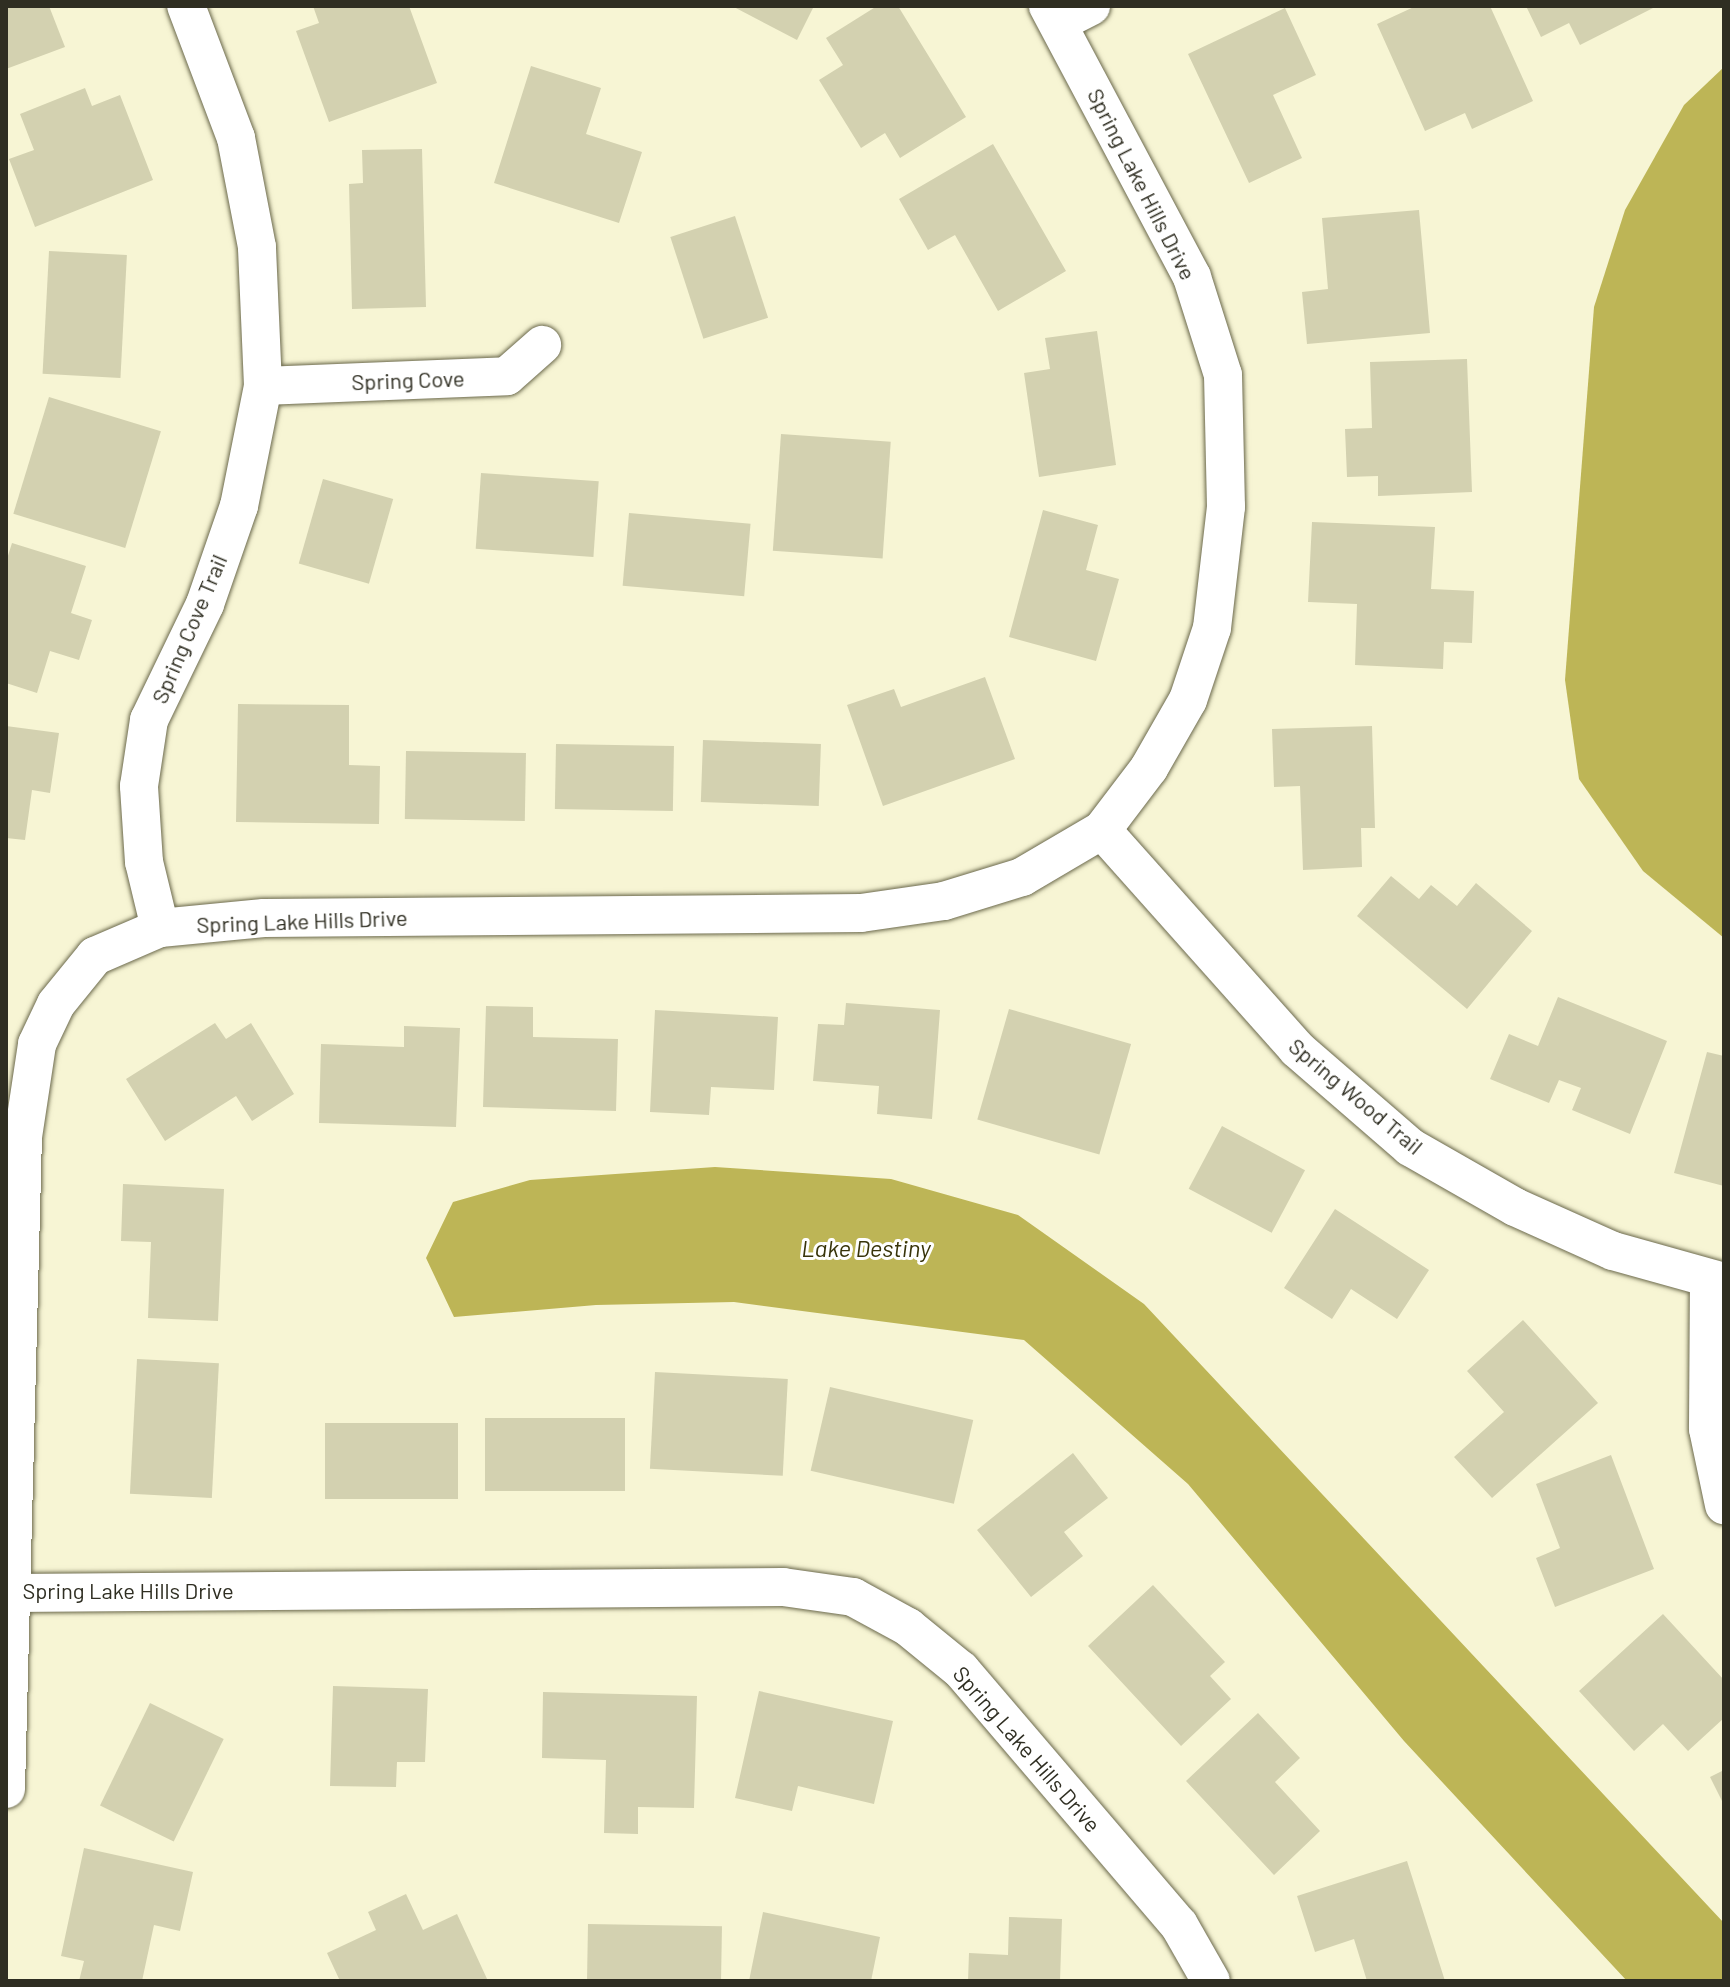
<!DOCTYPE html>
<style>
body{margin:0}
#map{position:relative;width:1730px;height:1987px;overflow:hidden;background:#f7f5d4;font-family:Barlow,sans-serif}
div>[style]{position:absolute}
.water>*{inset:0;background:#bdb556}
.building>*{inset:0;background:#d3d1b0;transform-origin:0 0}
.roads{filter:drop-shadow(0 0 2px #6b694c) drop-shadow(0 0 2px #6b694c)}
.minor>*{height:38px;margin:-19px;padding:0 19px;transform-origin:19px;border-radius:19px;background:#fff}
span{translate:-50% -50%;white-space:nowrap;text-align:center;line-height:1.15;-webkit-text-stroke:6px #fff;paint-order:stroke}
.street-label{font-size:22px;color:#2f2e22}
.water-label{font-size:24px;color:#38340a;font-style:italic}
.frame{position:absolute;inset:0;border:8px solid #2f2e22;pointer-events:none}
</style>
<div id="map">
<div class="water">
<i style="clip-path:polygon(1724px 67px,1724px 938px,1643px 871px,1579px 779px,1565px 680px,1594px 307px,1625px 210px,1684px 105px)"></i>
<i style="clip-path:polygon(715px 1167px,891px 1179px,1018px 1215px,1144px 1304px,1724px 1923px,1724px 1981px,1627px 1981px,1404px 1741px,1188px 1484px,1024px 1340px,734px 1302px,596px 1305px,454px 1317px,426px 1258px,453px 1202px,530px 1180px)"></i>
</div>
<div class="building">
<i style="clip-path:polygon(6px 6px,49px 6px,65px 47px,6px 69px)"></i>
<i style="clip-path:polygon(313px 6px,409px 6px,437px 83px,329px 122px,296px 31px,319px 23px)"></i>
<i style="clip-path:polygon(732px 6px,814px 6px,797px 40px)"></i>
<i style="clip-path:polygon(877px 6px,898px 6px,966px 117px,900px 158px,885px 133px,861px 148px,819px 80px,843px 65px,826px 38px)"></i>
<i style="clip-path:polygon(1416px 6px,1490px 6px,1533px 101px,1472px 129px,1465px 113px,1425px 131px,1377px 24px)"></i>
<i style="clip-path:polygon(1526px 6px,1657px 6px,1580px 45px,1569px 23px,1541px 37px)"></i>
<i style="clip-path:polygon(1285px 8px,1316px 75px,1273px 95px,1302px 158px,1249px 183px,1188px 54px)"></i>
<i style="clip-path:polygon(531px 66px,601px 88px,586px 134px,642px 152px,619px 223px,494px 183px)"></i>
<i style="clip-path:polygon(85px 88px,92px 106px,120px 95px,153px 180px,35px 227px,9px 159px,34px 150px,20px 114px)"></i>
<i style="clip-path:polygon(993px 144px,1066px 271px,998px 311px,955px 235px,928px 250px,899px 199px)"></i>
<i style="clip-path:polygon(422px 149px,426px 307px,352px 309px,349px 184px,363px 183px,362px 150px)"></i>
<i style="clip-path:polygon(1419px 210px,1430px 333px,1307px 344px,1302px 292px,1328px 289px,1322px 218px)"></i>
<i style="left:735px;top:216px;width:107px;height:68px;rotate:72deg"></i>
<i style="left:49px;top:251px;width:78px;height:123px;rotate:3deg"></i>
<i style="clip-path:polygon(1097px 331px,1116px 465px,1039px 477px,1024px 373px,1050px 369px,1045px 338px)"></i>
<i style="clip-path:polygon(1467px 359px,1472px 492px,1378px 496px,1378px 476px,1347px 477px,1345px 429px,1372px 428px,1370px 362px)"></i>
<i style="left:49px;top:397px;width:117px;height:122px;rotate:17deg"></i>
<i style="left:781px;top:434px;width:110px;height:117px;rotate:4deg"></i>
<i style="left:481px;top:473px;width:118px;height:76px;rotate:4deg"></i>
<i style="left:323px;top:479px;width:73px;height:88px;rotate:16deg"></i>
<i style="clip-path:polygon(1043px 510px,1098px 525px,1086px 570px,1119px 579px,1096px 661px,1009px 637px)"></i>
<i style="left:629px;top:513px;width:122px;height:73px;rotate:5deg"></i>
<i style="clip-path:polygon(1312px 522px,1435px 527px,1431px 589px,1474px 591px,1472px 643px,1444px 642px,1443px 669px,1355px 665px,1357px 604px,1308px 602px)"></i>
<i style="clip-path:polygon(12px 543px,86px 566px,71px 613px,92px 620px,79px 660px,50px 651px,37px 693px,6px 683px,6px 562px)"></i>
<i style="clip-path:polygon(985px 677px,1015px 759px,883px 806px,847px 705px,894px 689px,901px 707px)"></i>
<i style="clip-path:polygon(238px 704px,349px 705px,349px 765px,380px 766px,379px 824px,236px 822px)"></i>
<i style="clip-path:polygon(6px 726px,59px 733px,50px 793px,32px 790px,25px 840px,6px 838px)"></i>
<i style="clip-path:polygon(1372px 726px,1375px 828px,1361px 828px,1362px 867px,1303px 870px,1300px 786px,1274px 787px,1272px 729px)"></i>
<i style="left:703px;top:740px;width:118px;height:62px;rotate:2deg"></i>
<i style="left:556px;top:744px;width:118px;height:65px;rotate:1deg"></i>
<i style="left:406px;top:751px;width:120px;height:68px;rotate:1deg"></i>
<i style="clip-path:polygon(1391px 876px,1419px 899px,1431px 885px,1457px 906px,1476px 883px,1532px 931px,1467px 1009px,1357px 916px)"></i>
<i style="clip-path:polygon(1558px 997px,1667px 1041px,1630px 1134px,1572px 1110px,1581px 1088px,1559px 1080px,1549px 1103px,1490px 1079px,1509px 1034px,1538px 1046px)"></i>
<i style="clip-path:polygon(846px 1003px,940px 1010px,932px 1119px,877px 1114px,879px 1086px,813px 1081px,818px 1024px,844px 1025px)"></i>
<i style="clip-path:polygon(486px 1006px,533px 1007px,533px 1037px,618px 1039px,616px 1111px,483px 1107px)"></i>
<i style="left:1009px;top:1009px;width:127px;height:115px;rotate:16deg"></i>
<i style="clip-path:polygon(655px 1010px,778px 1017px,774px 1090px,711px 1087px,709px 1115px,650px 1112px)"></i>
<i style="clip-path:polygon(215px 1023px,226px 1039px,251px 1023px,294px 1094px,252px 1121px,236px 1096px,165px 1141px,126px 1079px)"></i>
<i style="clip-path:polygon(404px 1026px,460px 1028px,456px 1127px,319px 1123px,321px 1044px,404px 1047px)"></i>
<i style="clip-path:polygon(1707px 1052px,1724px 1056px,1724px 1186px,1674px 1173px)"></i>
<i style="left:1222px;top:1126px;width:94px;height:71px;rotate:28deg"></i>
<i style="clip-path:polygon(123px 1184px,224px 1189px,218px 1321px,148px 1318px,151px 1242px,121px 1241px)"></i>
<i style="clip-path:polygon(1335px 1209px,1429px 1270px,1397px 1319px,1351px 1289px,1332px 1319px,1284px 1288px)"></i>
<i style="clip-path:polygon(1523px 1320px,1598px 1403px,1492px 1498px,1454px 1457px,1504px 1412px,1467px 1371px)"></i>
<i style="left:137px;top:1359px;width:82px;height:135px;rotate:3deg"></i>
<i style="left:655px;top:1372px;width:133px;height:97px;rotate:3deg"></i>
<i style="left:830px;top:1387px;width:147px;height:86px;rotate:13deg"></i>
<i style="left:485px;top:1418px;width:140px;height:73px"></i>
<i style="left:325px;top:1423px;width:133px;height:76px"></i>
<i style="clip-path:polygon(1073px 1453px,1108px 1498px,1064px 1532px,1083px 1556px,1031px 1597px,977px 1530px)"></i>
<i style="clip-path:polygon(1611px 1455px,1654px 1569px,1555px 1607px,1536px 1558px,1560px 1548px,1536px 1484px)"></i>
<i style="clip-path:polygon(1153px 1585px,1225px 1662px,1210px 1676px,1231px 1699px,1181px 1746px,1088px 1646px)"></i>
<i style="clip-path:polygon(1663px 1614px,1724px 1680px,1724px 1718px,1688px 1751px,1663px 1724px,1634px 1751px,1579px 1691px)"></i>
<i style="clip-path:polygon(333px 1686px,428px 1689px,425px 1762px,397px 1762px,396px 1787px,330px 1786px)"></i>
<i style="clip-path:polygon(759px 1691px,893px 1721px,874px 1804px,798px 1786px,792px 1811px,735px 1798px)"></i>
<i style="clip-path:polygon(543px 1692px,697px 1696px,694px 1808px,638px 1807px,638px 1834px,604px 1833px,606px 1760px,542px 1758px)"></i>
<i style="left:150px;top:1703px;width:82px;height:114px;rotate:26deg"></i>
<i style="clip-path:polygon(1258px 1713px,1300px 1758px,1275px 1782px,1320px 1831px,1274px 1875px,1186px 1781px)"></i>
<i style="clip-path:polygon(1724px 1770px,1724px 1805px,1710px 1777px)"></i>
<i style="clip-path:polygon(84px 1848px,193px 1872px,180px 1931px,154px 1925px,142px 1981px,79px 1981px,84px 1961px,61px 1956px)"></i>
<i style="clip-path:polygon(1407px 1861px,1445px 1981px,1367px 1981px,1354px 1939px,1315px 1952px,1297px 1896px)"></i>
<i style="clip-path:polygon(406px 1894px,423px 1930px,457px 1914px,488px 1981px,340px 1981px,327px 1953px,376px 1930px,368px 1912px)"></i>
<i style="clip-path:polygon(763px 1912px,880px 1937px,871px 1981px,749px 1981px)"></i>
<i style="clip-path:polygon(1009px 1917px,1062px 1919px,1060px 1981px,968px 1981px,969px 1953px,1008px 1955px)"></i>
<i style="left:588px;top:1924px;width:134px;height:57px;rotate:1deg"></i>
</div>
<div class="roads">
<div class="minor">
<i style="left:1058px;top:23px;width:37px;rotate:-27deg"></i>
<i style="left:263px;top:386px;width:244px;rotate:-2.3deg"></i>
<i style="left:507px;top:376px;width:47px;rotate:-41.5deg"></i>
<i style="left:1102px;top:830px;width:293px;rotate:48.3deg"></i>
<i style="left:1297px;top:1049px;width:150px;rotate:40.9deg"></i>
<i style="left:1410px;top:1147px;width:121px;rotate:29.7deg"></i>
<i style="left:1515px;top:1207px;width:107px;rotate:24.2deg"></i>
<i style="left:1613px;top:1251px;width:115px;rotate:15.6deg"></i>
<i style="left:160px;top:928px;width:68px;rotate:-103.6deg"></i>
<i style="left:144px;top:862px;width:76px;rotate:-93.8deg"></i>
<i style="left:139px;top:786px;width:67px;rotate:-81.4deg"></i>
<i style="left:149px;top:720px;width:129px;rotate:-64.2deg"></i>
<i style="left:205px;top:604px;width:104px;rotate:-70.9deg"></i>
<i style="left:239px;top:506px;width:122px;rotate:-78.7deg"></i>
<i style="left:263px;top:386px;width:139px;rotate:-92.5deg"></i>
<i style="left:257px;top:247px;width:111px;rotate:-100.9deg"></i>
<i style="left:236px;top:138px;width:141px;rotate:-110.7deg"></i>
<i style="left:1709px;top:1279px;width:150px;rotate:90.4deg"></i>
<i style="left:1708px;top:1429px;width:78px;rotate:78.1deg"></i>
<i style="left:13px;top:1593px;width:770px;rotate:-0.45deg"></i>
<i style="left:783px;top:1587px;width:71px;rotate:8.1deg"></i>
<i style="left:853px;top:1597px;width:63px;rotate:28.6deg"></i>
<i style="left:908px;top:1627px;width:68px;rotate:39.1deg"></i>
<i style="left:961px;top:1670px;width:335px;rotate:49.5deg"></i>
<i style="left:1179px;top:1925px;width:64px;rotate:60.3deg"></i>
<i style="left:6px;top:1789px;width:652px;rotate:-88.51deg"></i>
<i style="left:23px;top:1137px;width:94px;rotate:-81.4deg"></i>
<i style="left:37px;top:1044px;width:44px;rotate:-64.6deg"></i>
<i style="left:56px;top:1004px;width:62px;rotate:-50.9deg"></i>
<i style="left:95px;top:956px;width:71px;rotate:-23.3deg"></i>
<i style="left:160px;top:928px;width:104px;rotate:-5.5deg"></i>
<i style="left:264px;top:918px;width:597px;rotate:-0.48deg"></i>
<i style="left:861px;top:913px;width:84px;rotate:-8.2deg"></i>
<i style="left:944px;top:901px;width:82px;rotate:-17.1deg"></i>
<i style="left:1022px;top:877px;width:93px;rotate:-30.4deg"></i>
<i style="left:1102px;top:830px;width:78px;rotate:-52.8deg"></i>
<i style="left:1149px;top:768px;width:78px;rotate:-60.2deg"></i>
<i style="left:1188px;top:700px;width:76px;rotate:-71.6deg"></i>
<i style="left:1212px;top:628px;width:122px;rotate:-83.4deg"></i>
<i style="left:1226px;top:507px;width:132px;rotate:-91.3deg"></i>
<i style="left:1223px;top:375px;width:103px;rotate:-107.6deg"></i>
<i style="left:1192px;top:277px;width:307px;rotate:-118deg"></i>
</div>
</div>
<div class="street-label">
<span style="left:1142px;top:184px;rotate:63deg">Spring Lake Hills Drive</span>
<span style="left:408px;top:380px;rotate:-2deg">Spring Cove</span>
<span style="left:189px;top:629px;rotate:-67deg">Spring Cove Trail</span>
<span style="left:302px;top:921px;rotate:-2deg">Spring Lake Hills Drive</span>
<span style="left:1356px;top:1096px;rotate:40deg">Spring Wood Trail</span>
<span style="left:128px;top:1591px">Spring Lake Hills Drive</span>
<span style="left:1027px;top:1749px;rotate:49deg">Spring Lake Hills Drive</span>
</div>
<div class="water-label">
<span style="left:866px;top:1248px">Lake Destiny</span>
</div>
<div class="frame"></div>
</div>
